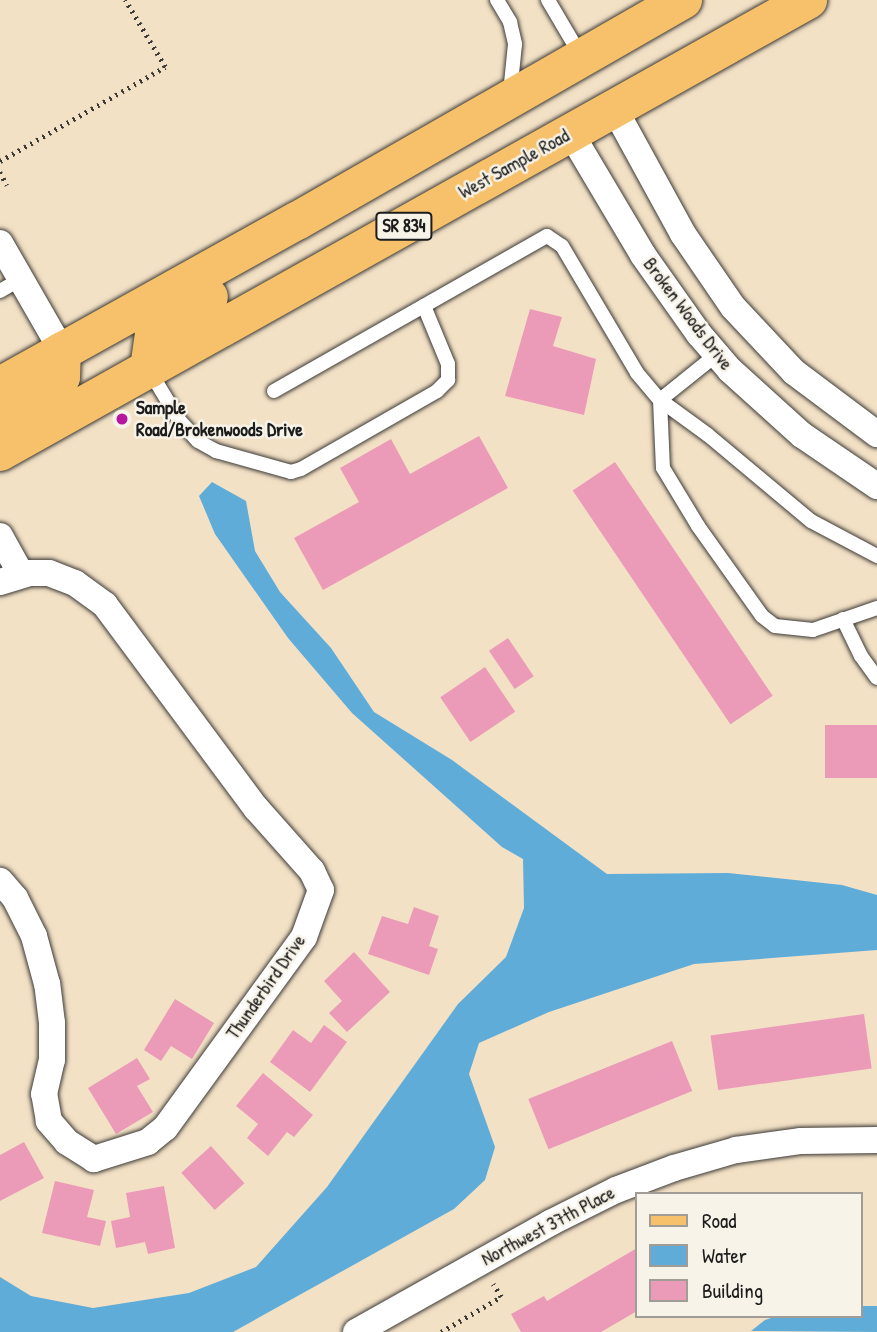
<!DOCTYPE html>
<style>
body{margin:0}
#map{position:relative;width:877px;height:1332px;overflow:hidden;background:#f3e1c6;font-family:"Patrick Hand",sans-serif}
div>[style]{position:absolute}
.water>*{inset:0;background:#60acd9}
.building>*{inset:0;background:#eb9bb8;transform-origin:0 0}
.path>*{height:4.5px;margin-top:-2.25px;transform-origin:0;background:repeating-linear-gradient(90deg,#3c3a36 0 2px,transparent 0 7px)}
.roads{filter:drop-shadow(0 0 2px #3c3a36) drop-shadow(0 0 2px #3c3a36)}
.service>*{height:14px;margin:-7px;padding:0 7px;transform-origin:7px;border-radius:7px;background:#fff}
.minor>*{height:26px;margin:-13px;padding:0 13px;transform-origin:13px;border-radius:13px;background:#fff}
.primary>*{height:38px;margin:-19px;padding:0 19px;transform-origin:19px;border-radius:19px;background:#f7c06b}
.dots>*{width:19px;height:19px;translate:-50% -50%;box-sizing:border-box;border:4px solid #f7f3e8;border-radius:50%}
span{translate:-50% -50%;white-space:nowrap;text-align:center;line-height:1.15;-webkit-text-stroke:5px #f7f3e8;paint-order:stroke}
.shield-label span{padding:2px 5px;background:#f7f3e8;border:2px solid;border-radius:5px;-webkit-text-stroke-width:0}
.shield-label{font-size:18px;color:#1c1c1c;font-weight:700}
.street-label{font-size:19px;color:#1c1c1c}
.poi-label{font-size:19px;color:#1c1c1c;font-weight:700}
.left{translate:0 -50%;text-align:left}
.legend{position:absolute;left:635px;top:1192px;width:228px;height:126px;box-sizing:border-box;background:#f7f3e8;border:2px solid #9f9d96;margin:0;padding:9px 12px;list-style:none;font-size:21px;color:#1c1c1c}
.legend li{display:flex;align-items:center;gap:14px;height:35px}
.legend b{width:35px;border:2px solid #9f9d96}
</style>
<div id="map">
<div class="water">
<i style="clip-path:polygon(212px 482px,246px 501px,255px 551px,280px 592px,331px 648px,374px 712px,452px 760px,607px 874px,728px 873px,842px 885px,877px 895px,877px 950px,694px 964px,549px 1012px,479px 1043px,469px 1074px,495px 1147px,485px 1180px,454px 1209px,233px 1332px,0 1332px,0 1277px,31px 1296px,93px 1308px,189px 1293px,256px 1267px,327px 1187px,458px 1004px,506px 957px,524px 908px,523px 859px,502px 847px,352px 713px,288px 638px,215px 534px,199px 496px)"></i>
<i style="clip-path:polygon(861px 1306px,877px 1306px,877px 1332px,751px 1331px,765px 1320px,777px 1316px,861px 1316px)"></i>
</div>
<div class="building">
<i style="clip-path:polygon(530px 309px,562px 317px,553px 346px,596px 359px,584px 415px,505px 396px)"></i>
<i style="clip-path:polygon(479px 436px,508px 488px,323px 590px,294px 538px,359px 502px,340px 468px,391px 439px,410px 474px)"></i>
<i style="left:615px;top:462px;width:282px;height:51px;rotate:56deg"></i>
<i style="left:508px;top:638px;width:46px;height:23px;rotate:56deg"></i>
<i style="left:485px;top:667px;width:54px;height:54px;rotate:56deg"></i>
<i style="left:877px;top:725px;width:53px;height:52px;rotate:90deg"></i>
<i style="clip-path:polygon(414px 907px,439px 916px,429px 946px,438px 949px,429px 975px,368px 954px,382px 916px,408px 924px)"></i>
<i style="clip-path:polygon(354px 952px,390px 992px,347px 1032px,329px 1013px,342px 1001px,324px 981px)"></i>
<i style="clip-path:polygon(175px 999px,214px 1023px,192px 1059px,171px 1046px,161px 1061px,144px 1050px)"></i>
<i style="left:864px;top:1014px;width:55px;height:155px;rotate:82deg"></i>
<i style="clip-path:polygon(324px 1025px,347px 1042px,310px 1092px,270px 1062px,293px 1030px,311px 1043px)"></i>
<i style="left:672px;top:1041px;width:54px;height:155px;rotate:68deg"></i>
<i style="clip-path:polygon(137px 1058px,150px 1079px,137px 1086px,153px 1112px,116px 1134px,88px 1088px)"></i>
<i style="clip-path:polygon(263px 1073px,313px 1115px,294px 1137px,287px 1132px,268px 1156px,247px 1138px,258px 1124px,236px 1106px)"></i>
<i style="clip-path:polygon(24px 1142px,44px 1178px,0 1201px,0 1155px)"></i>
<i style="left:211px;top:1146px;width:50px;height:40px;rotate:48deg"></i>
<i style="clip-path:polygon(55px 1181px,94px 1190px,87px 1217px,106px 1221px,100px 1246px,42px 1233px)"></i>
<i style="clip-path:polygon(164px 1186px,175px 1248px,148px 1254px,145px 1242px,116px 1248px,111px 1221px,130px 1217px,126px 1193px)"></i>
<i style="clip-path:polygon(637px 1248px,637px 1311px,601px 1332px,521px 1332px,511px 1314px,544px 1296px,547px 1301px)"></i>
</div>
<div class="path">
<i style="left:0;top:161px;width:190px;rotate:-29.7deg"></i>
<i style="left:165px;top:67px;width:78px;rotate:-120.8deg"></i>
<i style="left:0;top:172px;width:15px;rotate:62deg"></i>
<i style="left:441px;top:1332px;width:69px;rotate:-30.3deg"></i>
<i style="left:501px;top:1297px;width:15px;rotate:-122deg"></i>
</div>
<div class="roads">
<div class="service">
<i style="left:497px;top:0;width:26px;rotate:59deg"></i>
<i style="left:510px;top:22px;width:23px;rotate:77deg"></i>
<i style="left:515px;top:44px;width:49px;rotate:95.8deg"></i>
<i style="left:548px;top:0;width:65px;rotate:59.5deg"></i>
<i style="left:0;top:291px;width:24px;rotate:-30deg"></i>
<i style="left:716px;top:355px;width:72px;rotate:141.2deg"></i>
<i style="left:660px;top:400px;width:59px;rotate:36.1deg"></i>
<i style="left:708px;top:435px;width:134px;rotate:39.9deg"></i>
<i style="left:811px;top:521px;width:75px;rotate:27.9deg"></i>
<i style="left:149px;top:370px;width:58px;rotate:59deg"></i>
<i style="left:179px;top:420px;width:28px;rotate:48deg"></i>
<i style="left:198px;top:441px;width:21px;rotate:29deg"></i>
<i style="left:216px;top:451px;width:78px;rotate:15.6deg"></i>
<i style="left:291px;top:472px;width:10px;rotate:-17deg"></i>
<i style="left:301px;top:469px;width:157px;rotate:-29.8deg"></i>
<i style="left:437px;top:391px;width:16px;rotate:-45deg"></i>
<i style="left:448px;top:380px;width:16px;rotate:-90deg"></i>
<i style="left:448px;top:364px;width:63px;rotate:-112.5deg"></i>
<i style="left:274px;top:391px;width:314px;rotate:-29.6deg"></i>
<i style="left:547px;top:236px;width:18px;rotate:34deg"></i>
<i style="left:562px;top:246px;width:147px;rotate:59.4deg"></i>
<i style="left:637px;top:373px;width:35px;rotate:50deg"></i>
<i style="left:660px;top:400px;width:68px;rotate:87.5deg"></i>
<i style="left:663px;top:468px;width:68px;rotate:58.9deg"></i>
<i style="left:698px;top:526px;width:110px;rotate:54.6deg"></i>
<i style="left:762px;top:616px;width:16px;rotate:38deg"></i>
<i style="left:775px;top:626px;width:38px;rotate:6deg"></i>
<i style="left:813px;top:630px;width:68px;rotate:-19deg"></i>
<i style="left:843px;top:619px;width:41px;rotate:64.1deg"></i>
<i style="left:861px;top:656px;width:27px;rotate:54deg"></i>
</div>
<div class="minor">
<i style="left:614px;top:108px;width:144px;rotate:61.3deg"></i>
<i style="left:683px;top:234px;width:88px;rotate:55.6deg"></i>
<i style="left:733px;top:307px;width:89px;rotate:46.8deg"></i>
<i style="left:794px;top:372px;width:104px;rotate:36.8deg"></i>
<i style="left:570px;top:132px;width:143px;rotate:59.3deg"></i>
<i style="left:643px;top:255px;width:97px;rotate:54.7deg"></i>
<i style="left:699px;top:334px;width:48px;rotate:49.3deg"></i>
<i style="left:730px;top:370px;width:97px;rotate:42.1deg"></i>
<i style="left:802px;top:435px;width:91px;rotate:34.2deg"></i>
<i style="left:0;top:243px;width:125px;rotate:60.1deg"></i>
<i style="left:0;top:536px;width:43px;rotate:61.1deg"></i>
<i style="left:0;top:582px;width:30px;rotate:-17deg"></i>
<i style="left:29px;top:573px;width:20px"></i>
<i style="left:49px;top:573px;width:28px;rotate:21deg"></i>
<i style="left:75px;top:583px;width:37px;rotate:36deg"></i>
<i style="left:105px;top:605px;width:253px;rotate:53.4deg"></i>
<i style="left:256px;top:808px;width:84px;rotate:48.4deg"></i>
<i style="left:312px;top:871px;width:21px;rotate:65deg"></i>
<i style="left:321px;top:890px;width:50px;rotate:109.9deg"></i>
<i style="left:304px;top:937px;width:236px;rotate:126deg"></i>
<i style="left:165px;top:1128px;width:22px;rotate:141deg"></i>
<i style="left:148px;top:1142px;width:57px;rotate:162.5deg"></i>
<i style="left:94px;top:1159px;width:32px;rotate:-148deg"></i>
<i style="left:67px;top:1142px;width:28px;rotate:-131deg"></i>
<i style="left:49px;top:1121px;width:27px;rotate:-100deg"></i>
<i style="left:44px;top:1094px;width:35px;rotate:-77deg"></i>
<i style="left:52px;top:1060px;width:37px;rotate:-90deg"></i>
<i style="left:52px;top:1023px;width:39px;rotate:-97deg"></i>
<i style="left:47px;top:984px;width:50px;rotate:-105.2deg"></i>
<i style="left:34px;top:936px;width:42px;rotate:-116.6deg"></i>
<i style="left:15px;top:898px;width:23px;rotate:-131deg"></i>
<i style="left:356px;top:1332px;width:223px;rotate:-29.3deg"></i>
<i style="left:550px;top:1223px;width:74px;rotate:-26.6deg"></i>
<i style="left:616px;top:1190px;width:62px;rotate:-20.8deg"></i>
<i style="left:674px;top:1168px;width:65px;rotate:-16.2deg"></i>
<i style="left:736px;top:1150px;width:66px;rotate:-7.9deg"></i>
<i style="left:801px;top:1141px;width:76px;rotate:-0.8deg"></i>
</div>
<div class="primary">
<i style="left:149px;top:369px;width:35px;rotate:-82deg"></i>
<i style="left:154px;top:334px;width:33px;rotate:-39deg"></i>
<i style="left:180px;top:313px;width:33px;rotate:-29deg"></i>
<i style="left:0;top:386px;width:340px;rotate:-29.1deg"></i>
<i style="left:297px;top:221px;width:445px;rotate:-29.8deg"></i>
<i style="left:0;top:423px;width:48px;rotate:-29.7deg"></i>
<i style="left:42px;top:399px;width:29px;rotate:-49deg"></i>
<i style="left:61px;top:377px;width:26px;rotate:-88deg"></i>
<i style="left:0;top:452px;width:926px;rotate:-29.22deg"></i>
</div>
</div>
<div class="dots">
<i style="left:122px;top:419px;background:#b5179e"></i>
</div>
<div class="shield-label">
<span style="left:404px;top:226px">SR 834</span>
</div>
<div class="street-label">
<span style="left:514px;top:164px;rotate:-29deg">West Sample Road</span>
<span style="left:688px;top:314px;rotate:53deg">Broken Woods Drive</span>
<span style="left:266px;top:987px;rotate:-55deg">Thunderbird Drive</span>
<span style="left:548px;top:1226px;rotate:-28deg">Northwest 37th Place</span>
</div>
<div class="poi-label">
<span class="left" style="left:136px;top:419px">Sample<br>Road/Brokenwoods Drive</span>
</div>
<ul class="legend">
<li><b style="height:9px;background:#f7c06b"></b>Road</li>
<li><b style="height:19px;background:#60acd9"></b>Water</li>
<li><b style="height:19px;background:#eb9bb8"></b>Building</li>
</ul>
</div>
